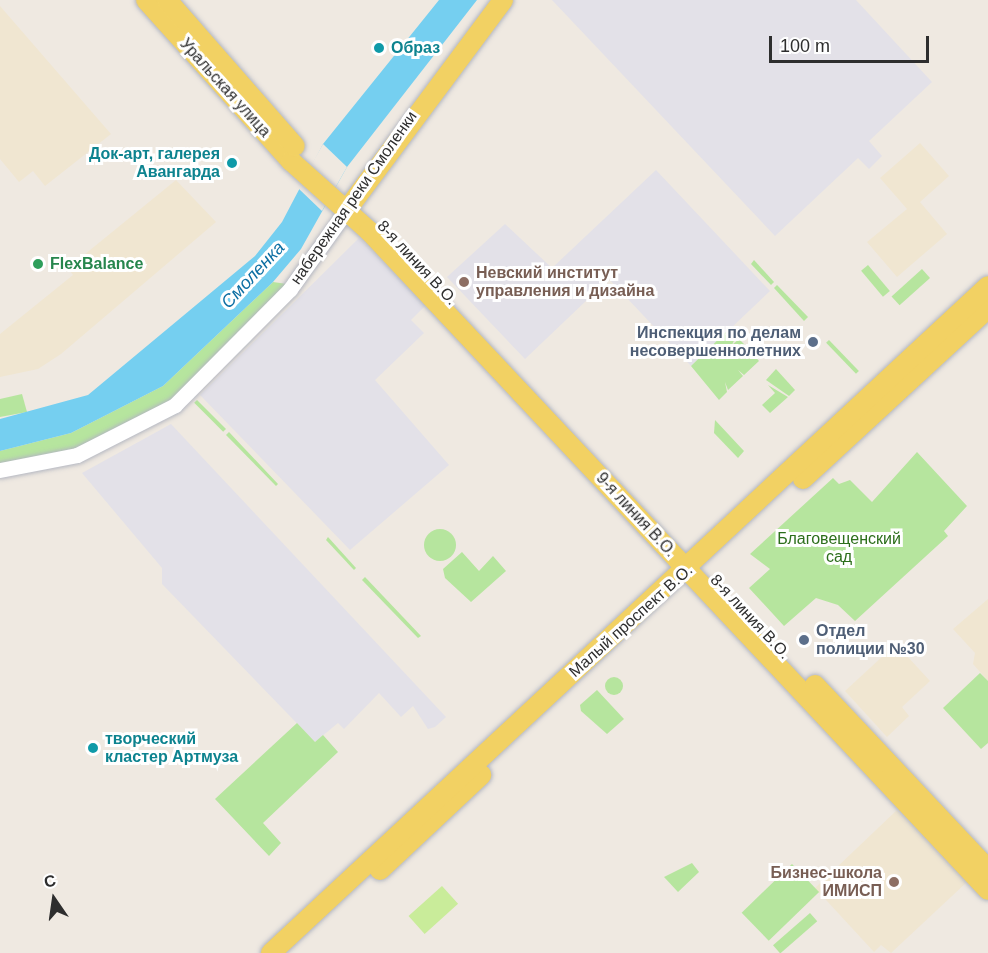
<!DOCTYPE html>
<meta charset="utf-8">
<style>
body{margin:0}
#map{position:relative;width:988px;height:953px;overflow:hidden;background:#efe9e1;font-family:Arial,sans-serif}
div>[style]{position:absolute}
.industrial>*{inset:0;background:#e3e1e8}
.education>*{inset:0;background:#f0e6d1}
.green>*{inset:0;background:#b6e59e;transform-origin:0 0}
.round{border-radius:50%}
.pitch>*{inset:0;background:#c9ec9a;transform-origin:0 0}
.water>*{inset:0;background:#75cff0}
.pier>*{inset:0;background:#efe9e1}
.roads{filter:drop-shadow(0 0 2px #b4b7c1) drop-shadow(0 0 2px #b4b7c1)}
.minor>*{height:15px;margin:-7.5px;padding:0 7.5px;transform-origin:7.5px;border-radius:7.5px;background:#fff}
.major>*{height:20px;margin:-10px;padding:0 10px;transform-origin:10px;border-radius:10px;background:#f2d163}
.dots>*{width:16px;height:16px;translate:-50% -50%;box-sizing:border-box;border:3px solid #fff;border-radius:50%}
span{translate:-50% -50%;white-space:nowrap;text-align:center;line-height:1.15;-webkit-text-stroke:6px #fff;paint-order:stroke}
.culture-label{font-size:16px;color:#0d838f;font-weight:700}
.left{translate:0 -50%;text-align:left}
.right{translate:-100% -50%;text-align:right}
.street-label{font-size:16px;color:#2e2e2e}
.leisure-label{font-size:16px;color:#27864d;font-weight:700}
.education-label{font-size:16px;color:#785e54;font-weight:700}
.service-label{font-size:16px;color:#4e5e75;font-weight:700}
.park-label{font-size:16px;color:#2c6e1b}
.water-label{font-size:18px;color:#0d6fa3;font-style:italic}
.north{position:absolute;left:24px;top:869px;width:60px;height:60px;-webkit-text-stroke:4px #fff;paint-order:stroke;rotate:347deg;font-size:16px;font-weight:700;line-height:24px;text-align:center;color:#2e2e2e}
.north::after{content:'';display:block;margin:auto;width:21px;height:27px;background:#2e2e2e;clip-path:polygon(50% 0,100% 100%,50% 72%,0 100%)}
.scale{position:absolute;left:769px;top:36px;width:160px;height:27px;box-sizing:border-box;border:3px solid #2e2e2e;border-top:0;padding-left:8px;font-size:18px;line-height:21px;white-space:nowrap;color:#2e2e2e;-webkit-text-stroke:4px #fff;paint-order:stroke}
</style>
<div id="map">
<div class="industrial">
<i style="clip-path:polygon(552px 0,856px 0,932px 82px,869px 141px,882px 156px,869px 169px,858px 158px,775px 236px)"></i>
<i style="clip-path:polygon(656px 170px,770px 291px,691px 366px,609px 279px,525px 359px,447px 277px,505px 224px,552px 268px)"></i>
<i style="clip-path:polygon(359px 238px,426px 305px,411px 320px,424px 333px,375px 380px,449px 465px,350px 550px,200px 395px)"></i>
<i style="clip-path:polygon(171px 424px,446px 717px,435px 727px,428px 729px,413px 706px,401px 717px,379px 693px,344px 729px,338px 723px,315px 742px,162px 584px,162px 568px,82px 473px)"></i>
</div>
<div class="education">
<i style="clip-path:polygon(0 6px,111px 134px,45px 186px,33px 171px,19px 182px,0 159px)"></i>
<i style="clip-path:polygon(920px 143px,949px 176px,920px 202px,947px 234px,897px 277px,867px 242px,907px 209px,880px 178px)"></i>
<i style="clip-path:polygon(176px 180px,216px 222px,61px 354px,38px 369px,0 377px,0 334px,73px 275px,68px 268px)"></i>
<i style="clip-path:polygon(988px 599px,988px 681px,973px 664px,975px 653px,953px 629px)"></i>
<i style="clip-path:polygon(896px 644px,930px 681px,902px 707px,909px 716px,887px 737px,845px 691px)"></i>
<i style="clip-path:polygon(897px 810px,967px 882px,891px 953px,881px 945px,874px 952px,815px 888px)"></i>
</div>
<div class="green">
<i style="clip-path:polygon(754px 260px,774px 282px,771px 285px,751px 264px)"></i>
<i style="left:868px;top:265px;width:34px;height:9px;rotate:50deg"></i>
<i style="left:922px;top:269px;width:12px;height:41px;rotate:48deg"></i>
<i style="clip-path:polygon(273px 282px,287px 284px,174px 400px,75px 451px,0 466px,0 451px,71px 433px,163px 386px)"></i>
<i style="clip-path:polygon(777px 285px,808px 317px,804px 321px,774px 288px)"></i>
<i style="clip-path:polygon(729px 329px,725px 335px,736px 336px,732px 345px,739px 339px,745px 345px,741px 355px,747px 347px,759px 361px,744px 375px,738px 370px,743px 376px,728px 390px,725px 382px,727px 392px,719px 400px,691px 366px)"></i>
<i style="left:829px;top:340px;width:43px;height:4px;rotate:46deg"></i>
<i style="clip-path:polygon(776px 369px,795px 390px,789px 396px,766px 380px)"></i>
<i style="clip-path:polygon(768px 385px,788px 397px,770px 413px,762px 405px,775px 393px)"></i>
<i style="clip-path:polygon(22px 394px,27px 412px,0 417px,0 399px)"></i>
<i style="left:197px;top:400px;width:41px;height:4px;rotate:45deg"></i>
<i style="clip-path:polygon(715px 420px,744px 451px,738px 458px,714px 433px)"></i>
<i style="clip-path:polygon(229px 432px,278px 484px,276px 486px,226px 435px)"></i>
<i style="clip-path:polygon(917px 452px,967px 506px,944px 531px,948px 536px,855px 621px,838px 605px,816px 598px,784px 626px,749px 588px,770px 569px,750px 554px,833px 478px,839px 484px,850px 480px,872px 502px)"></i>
<i class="round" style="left:424px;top:529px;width:32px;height:32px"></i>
<i style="clip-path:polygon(328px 537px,356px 568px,354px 570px,326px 540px)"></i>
<i style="clip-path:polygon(462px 552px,479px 571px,493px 556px,506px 571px,471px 602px,445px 578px,443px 569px)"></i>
<i style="clip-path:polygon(365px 577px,421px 636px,418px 638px,362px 580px)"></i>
<i style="clip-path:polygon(980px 673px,988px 681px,988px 743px,981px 749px,943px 708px)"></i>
<i class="round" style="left:605px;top:677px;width:18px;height:18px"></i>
<i style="clip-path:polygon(597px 690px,624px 719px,607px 734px,581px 711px,580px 705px)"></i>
<i style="clip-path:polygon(297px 723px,315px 742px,323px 735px,338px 752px,263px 823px,281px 843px,269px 856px,215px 799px)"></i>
<i style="clip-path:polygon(692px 863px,699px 872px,678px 892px,664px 877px)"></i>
<i style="left:792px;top:864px;width:39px;height:70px;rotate:46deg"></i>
<i style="left:810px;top:913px;width:11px;height:49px;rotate:49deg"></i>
</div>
<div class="pitch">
<i style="left:442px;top:886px;width:24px;height:45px;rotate:48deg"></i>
</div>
<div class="water">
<i style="clip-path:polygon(439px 0,477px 0,347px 167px,301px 249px,273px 282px,163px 386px,71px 433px,0 451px,0 419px,88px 395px,255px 256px,282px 222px,323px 144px)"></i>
</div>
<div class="pier">
<i style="clip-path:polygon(323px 144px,347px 167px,322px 211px,298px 188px)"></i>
</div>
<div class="roads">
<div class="minor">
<i style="left:0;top:470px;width:78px;rotate:-11deg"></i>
<i style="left:77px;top:455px;width:110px;rotate:-27deg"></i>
<i style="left:175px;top:405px;width:163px;rotate:-45.2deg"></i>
<i style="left:290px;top:289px;width:96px;rotate:-54.3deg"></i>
</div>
<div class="major">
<i style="left:146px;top:0;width:217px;rotate:48deg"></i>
<i style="left:291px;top:161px;width:105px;rotate:41.9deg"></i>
<i style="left:369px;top:231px;width:904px;rotate:46.79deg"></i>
<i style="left:167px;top:0;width:194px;rotate:48.8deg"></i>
<i style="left:346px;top:211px;width:263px;rotate:-53.3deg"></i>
<i style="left:803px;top:479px;width:252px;rotate:-42.7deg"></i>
<i style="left:815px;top:685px;width:253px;rotate:46.8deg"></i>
<i style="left:380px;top:870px;width:139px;rotate:-43.2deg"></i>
<i style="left:271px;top:953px;width:979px;rotate:-42.93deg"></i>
</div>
</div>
<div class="dots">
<i style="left:379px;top:48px;background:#0f9aa8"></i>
<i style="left:232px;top:163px;background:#0f9aa8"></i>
<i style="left:38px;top:264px;background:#2e9e5b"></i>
<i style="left:464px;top:282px;background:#8d6e63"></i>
<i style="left:813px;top:342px;background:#5c6f8a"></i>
<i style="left:804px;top:640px;background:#5c6f8a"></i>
<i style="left:93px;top:748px;background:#0f9aa8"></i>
<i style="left:894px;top:882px;background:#8d6e63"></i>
</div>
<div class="culture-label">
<span class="left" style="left:391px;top:48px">Образ</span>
<span class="right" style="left:220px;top:163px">Док-арт, галерея<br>Авангарда</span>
<span class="left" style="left:105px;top:748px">творческий<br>кластер Артмуза</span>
</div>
<div class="street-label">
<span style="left:225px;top:88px;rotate:48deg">Уральская улица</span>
<span style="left:354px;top:198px;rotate:-55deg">набережная реки Смоленки</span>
<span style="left:417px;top:263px;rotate:47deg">8-я линия В.О.</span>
<span style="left:636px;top:515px;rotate:47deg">9-я линия В.О.</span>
<span style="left:750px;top:617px;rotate:47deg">8-я линия В.О.</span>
<span style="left:631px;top:621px;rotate:-42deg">Малый проспект В.О.</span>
</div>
<div class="leisure-label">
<span class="left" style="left:50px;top:264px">FlexBalance</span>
</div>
<div class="education-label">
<span class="left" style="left:476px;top:282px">Невский институт<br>управления и дизайна</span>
<span class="right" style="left:882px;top:882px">Бизнес-школа<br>ИМИСП</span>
</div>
<div class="service-label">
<span class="right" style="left:801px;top:342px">Инспекция по делам<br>несовершеннолетних</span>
<span class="left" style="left:816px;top:640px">Отдел<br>полиции №30</span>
</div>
<div class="park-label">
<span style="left:839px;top:548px">Благовещенский<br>сад</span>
</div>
<div class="water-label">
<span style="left:253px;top:275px;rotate:-47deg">Смоленка</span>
</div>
<div class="north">С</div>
<div class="scale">100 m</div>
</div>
